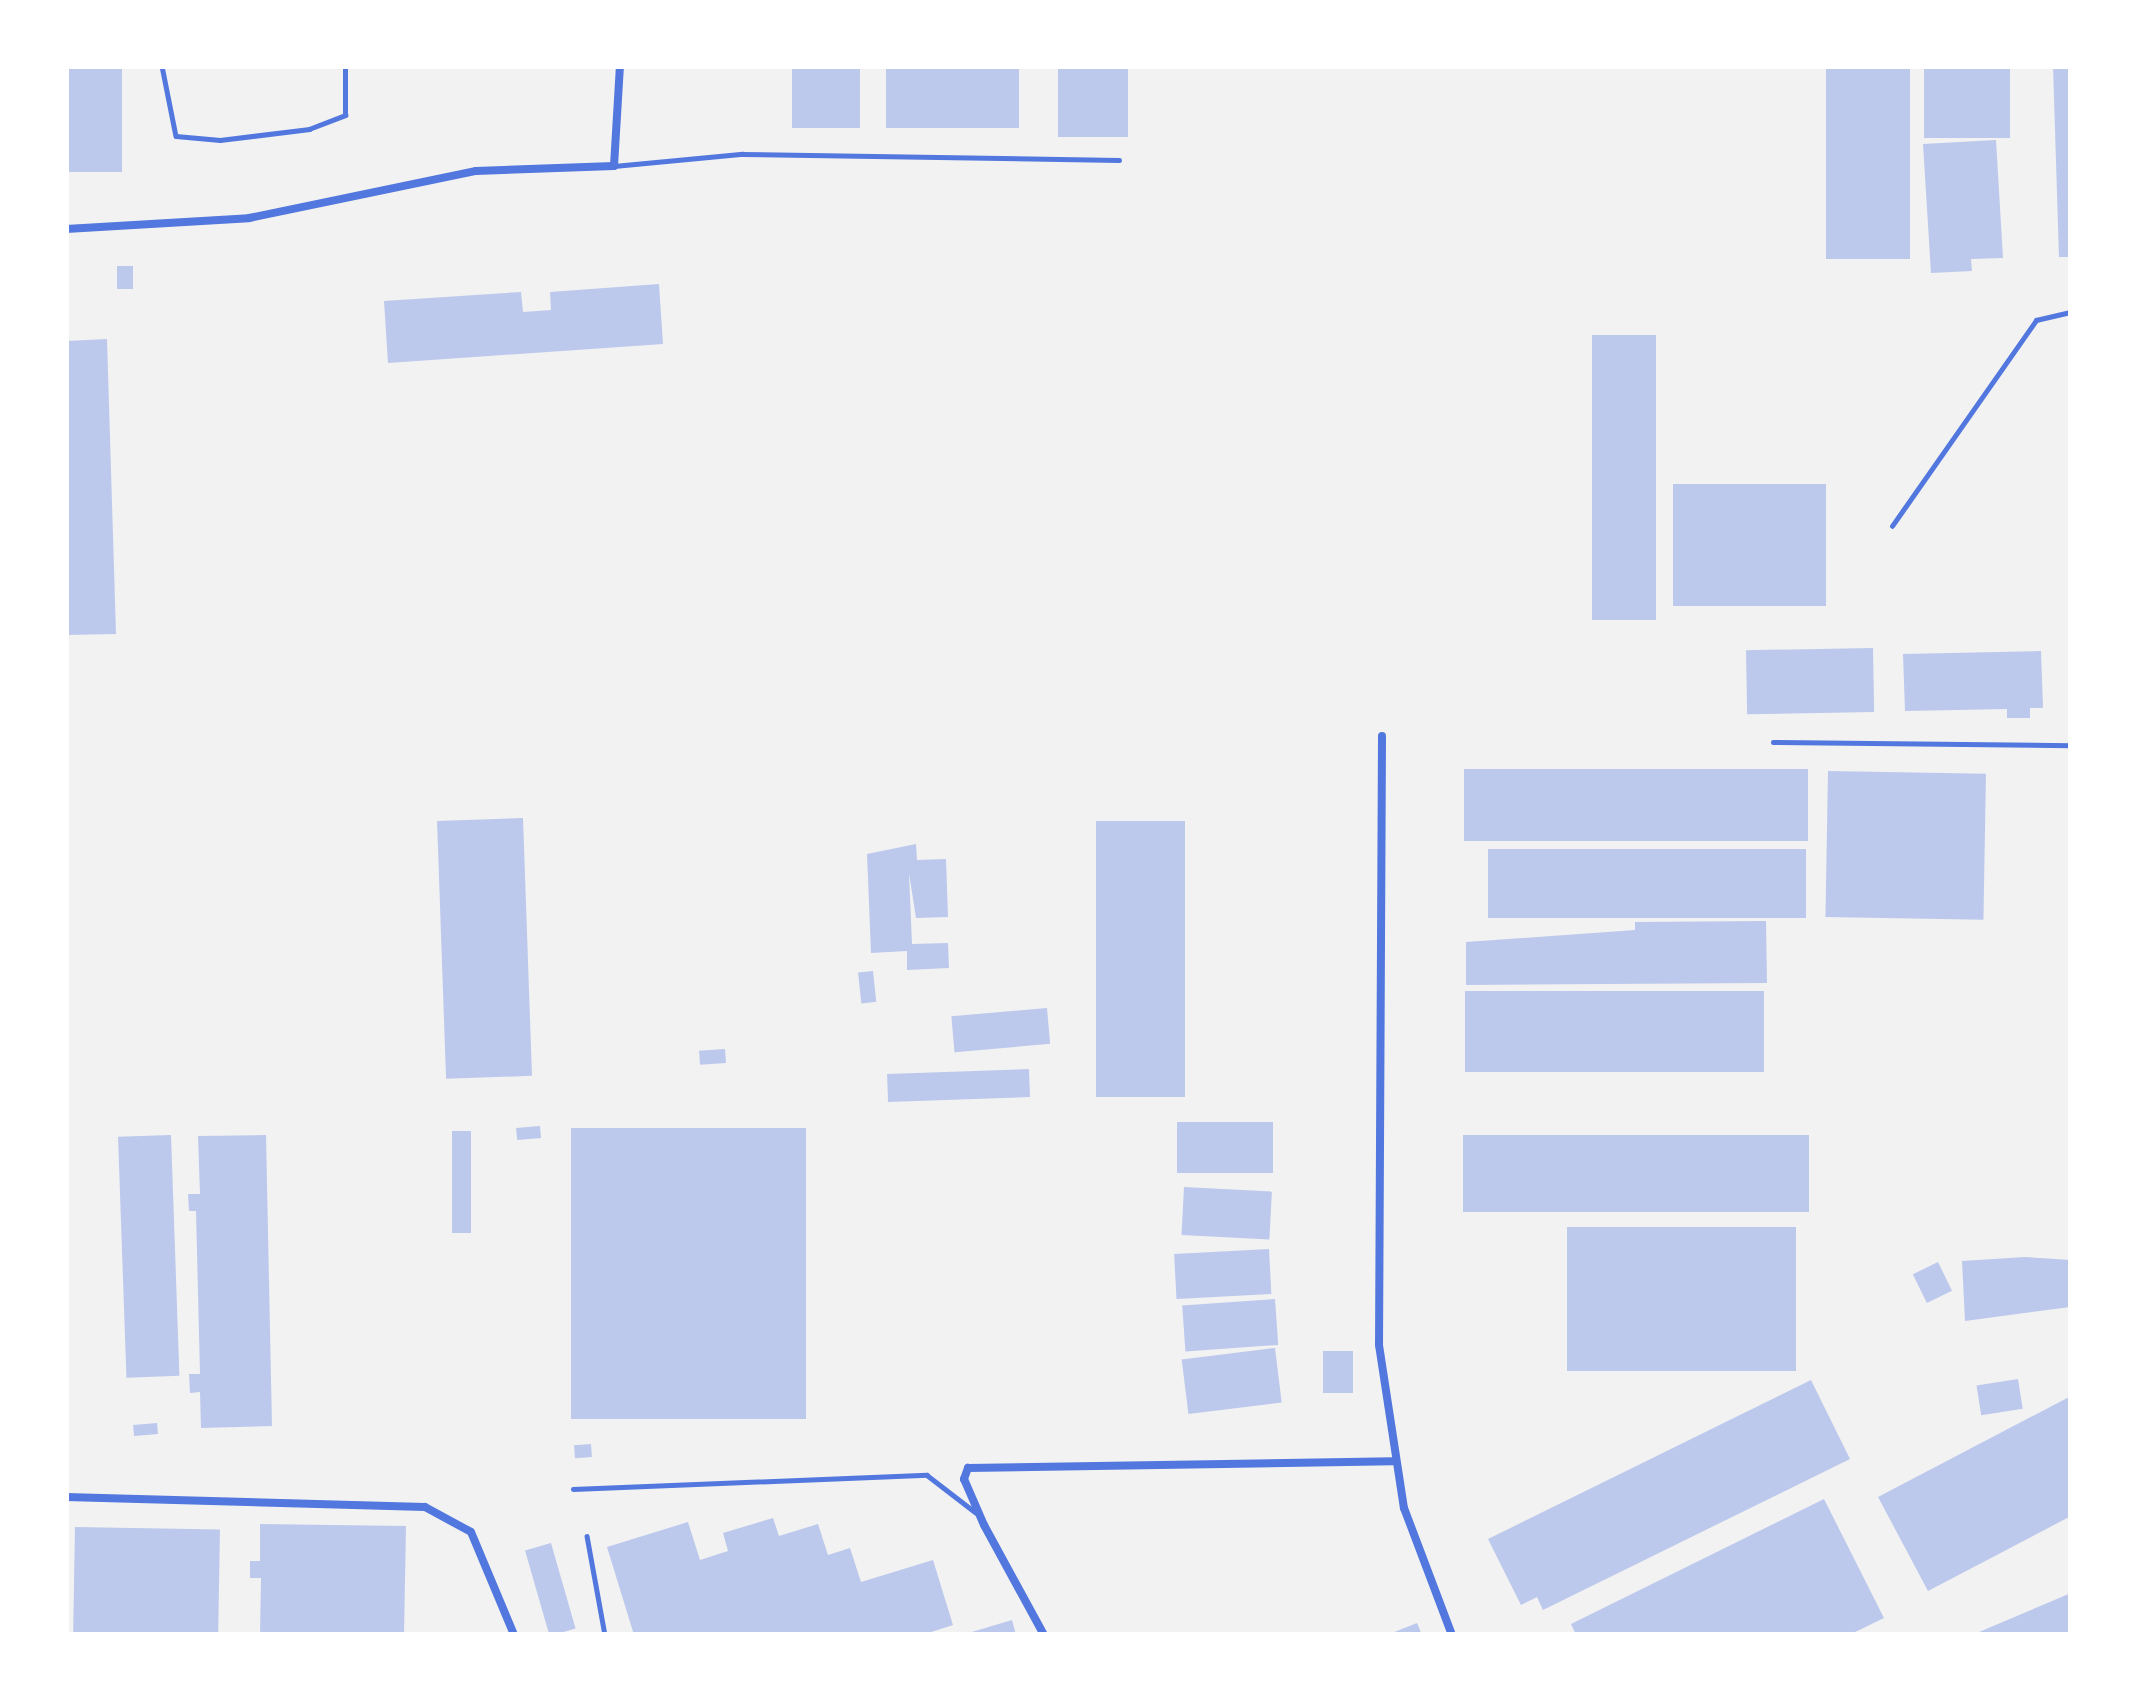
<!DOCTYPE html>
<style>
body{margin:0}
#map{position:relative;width:2137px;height:1701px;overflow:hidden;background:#f2f2f2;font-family:"DM Sans",sans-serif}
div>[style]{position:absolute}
.building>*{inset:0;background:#bdc9ec;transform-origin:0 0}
.service>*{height:4.5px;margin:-2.25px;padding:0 2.25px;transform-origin:2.25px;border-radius:2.25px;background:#5277de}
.minor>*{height:8px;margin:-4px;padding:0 4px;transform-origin:4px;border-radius:4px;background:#5277de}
span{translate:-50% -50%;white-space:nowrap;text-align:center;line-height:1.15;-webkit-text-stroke:10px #fff;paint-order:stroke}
.frame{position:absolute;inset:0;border:69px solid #fff;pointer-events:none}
</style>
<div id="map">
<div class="building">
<i style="left:66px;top:66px;width:56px;height:106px"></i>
<i style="left:792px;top:66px;width:68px;height:62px"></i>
<i style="left:886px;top:66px;width:133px;height:62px"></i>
<i style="left:1058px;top:66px;width:70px;height:71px"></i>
<i style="left:1826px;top:66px;width:84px;height:193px"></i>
<i style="left:1924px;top:66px;width:86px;height:72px"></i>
<i style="clip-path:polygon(2053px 66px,2071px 66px,2071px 257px,2059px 257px)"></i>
<i style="clip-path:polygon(1996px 140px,2003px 258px,1971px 259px,1972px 271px,1931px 273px,1923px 144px)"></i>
<i style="left:117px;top:266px;width:16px;height:23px"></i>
<i style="clip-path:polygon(659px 284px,663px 344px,388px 363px,384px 301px,521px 292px,523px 312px,551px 310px,550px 292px)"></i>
<i style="left:1592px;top:335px;width:64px;height:285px"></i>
<i style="clip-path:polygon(107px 339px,116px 634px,66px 635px,66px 341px)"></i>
<i style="left:1826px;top:484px;width:122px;height:153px;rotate:90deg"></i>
<i style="left:1873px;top:648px;width:64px;height:127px;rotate:89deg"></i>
<i style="clip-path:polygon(2041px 651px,2043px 708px,2030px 708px,2030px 718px,2007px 718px,2007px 709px,1905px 711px,1903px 654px)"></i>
<i style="left:1808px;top:769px;width:72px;height:344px;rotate:90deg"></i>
<i style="left:1828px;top:771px;width:158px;height:146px;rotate:1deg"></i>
<i style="left:523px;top:818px;width:258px;height:86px;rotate:88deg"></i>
<i style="left:1185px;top:821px;width:276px;height:89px;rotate:90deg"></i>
<i style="clip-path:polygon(916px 844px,917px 860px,946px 859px,948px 917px,916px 918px,909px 873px,912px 944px,948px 943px,949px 968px,907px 970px,907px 951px,871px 953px,867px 854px)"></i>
<i style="left:1806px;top:849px;width:69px;height:318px;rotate:90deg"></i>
<i style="clip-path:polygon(1766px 921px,1767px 983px,1466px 985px,1466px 942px,1635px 930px,1635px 922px)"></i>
<i style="left:873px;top:971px;width:31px;height:15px;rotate:84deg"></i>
<i style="left:1465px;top:991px;width:299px;height:81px"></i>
<i style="left:1047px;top:1008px;width:36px;height:96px;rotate:85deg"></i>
<i style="left:725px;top:1049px;width:14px;height:26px;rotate:86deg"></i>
<i style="left:1029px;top:1069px;width:28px;height:142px;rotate:88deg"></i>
<i style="left:1177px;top:1122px;width:96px;height:51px"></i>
<i style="left:540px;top:1126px;width:12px;height:24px;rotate:85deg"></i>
<i style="left:571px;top:1128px;width:235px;height:291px"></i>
<i style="left:452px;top:1131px;width:19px;height:102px"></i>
<i style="left:171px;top:1135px;width:241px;height:53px;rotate:88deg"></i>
<i style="clip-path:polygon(266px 1135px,272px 1426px,201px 1428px,200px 1392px,190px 1393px,189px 1374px,200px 1374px,196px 1211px,189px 1211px,188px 1194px,200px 1194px,198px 1136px)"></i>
<i style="left:1463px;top:1135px;width:346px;height:77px"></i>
<i style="left:1184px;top:1187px;width:88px;height:48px;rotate:3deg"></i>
<i style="left:1567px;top:1227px;width:229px;height:144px"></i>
<i style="left:1269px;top:1249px;width:45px;height:95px;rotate:87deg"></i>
<i style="clip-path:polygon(2025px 1257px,2071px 1260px,2070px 1307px,1965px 1321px,1962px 1261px)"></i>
<i style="left:1938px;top:1262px;width:32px;height:28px;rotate:64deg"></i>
<i style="left:1275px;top:1299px;width:46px;height:93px;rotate:86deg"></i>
<i style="left:1275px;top:1348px;width:55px;height:94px;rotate:83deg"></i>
<i style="left:1323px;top:1351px;width:30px;height:42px"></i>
<i style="left:2018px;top:1379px;width:30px;height:42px;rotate:81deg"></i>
<i style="clip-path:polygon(1811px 1380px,1850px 1459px,1543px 1610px,1537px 1597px,1521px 1605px,1488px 1539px)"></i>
<i style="clip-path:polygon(2071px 1396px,2071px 1516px,1928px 1591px,1878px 1497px)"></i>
<i style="left:157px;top:1423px;width:11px;height:24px;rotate:85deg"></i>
<i style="left:591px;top:1444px;width:13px;height:17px;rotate:86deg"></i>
<i style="clip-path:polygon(1824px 1499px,1884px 1618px,1849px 1635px,1576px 1635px,1571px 1624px)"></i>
<i style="clip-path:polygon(773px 1518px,779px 1536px,818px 1524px,828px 1555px,850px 1548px,861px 1582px,933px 1560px,953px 1625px,922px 1635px,634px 1635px,607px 1547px,688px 1522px,700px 1560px,728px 1551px,723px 1533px)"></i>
<i style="clip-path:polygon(260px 1524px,406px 1526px,404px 1635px,260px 1635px,261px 1578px,250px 1578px,250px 1561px,260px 1561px)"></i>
<i style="left:75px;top:1527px;width:145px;height:108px;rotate:1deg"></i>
<i style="left:551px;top:1543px;width:89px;height:27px;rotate:74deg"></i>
<i style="clip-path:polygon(2071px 1593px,2071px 1635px,1972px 1635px)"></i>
<i style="clip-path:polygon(1012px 1620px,1016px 1635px,965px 1635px,965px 1634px)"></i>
<i style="clip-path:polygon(1417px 1623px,1422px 1635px,1387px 1635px)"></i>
</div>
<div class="service">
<i style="left:162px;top:66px;width:71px;rotate:78.7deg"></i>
<i style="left:176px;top:136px;width:44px;rotate:5.2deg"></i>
<i style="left:220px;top:140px;width:90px;rotate:-7deg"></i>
<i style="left:309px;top:129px;width:39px;rotate:-21deg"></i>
<i style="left:345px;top:115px;width:49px;rotate:-90deg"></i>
<i style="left:614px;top:166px;width:129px;rotate:-5.4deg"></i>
<i style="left:742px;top:154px;width:377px;rotate:0.9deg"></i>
<i style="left:1892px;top:526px;width:251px;rotate:-55deg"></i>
<i style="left:2036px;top:320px;width:36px;rotate:-13deg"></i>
<i style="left:1773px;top:742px;width:298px;rotate:0.6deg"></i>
<i style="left:573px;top:1489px;width:354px;rotate:-2.3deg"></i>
<i style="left:927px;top:1475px;width:61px;rotate:37.6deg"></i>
<i style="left:587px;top:1536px;width:101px;rotate:79.7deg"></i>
</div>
<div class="minor">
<i style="left:66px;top:229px;width:183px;rotate:-3.4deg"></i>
<i style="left:249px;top:218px;width:232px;rotate:-11.7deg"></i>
<i style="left:476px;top:171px;width:138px;rotate:-2.1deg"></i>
<i style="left:614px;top:166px;width:100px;rotate:-86.6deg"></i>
<i style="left:1382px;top:736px;width:609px;rotate:90.28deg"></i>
<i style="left:1379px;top:1345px;width:165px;rotate:81.3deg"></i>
<i style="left:1404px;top:1508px;width:136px;rotate:69.3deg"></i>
<i style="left:66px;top:1497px;width:359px;rotate:1.6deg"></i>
<i style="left:425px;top:1507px;width:52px;rotate:28.5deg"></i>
<i style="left:471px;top:1532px;width:112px;rotate:67.3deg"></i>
<i style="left:1044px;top:1635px;width:125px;rotate:-118.6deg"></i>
<i style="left:984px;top:1525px;width:50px;rotate:-113.5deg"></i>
<i style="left:964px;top:1479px;width:12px;rotate:-70deg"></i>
<i style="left:968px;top:1468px;width:425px;rotate:-0.9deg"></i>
</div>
<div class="frame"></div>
</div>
